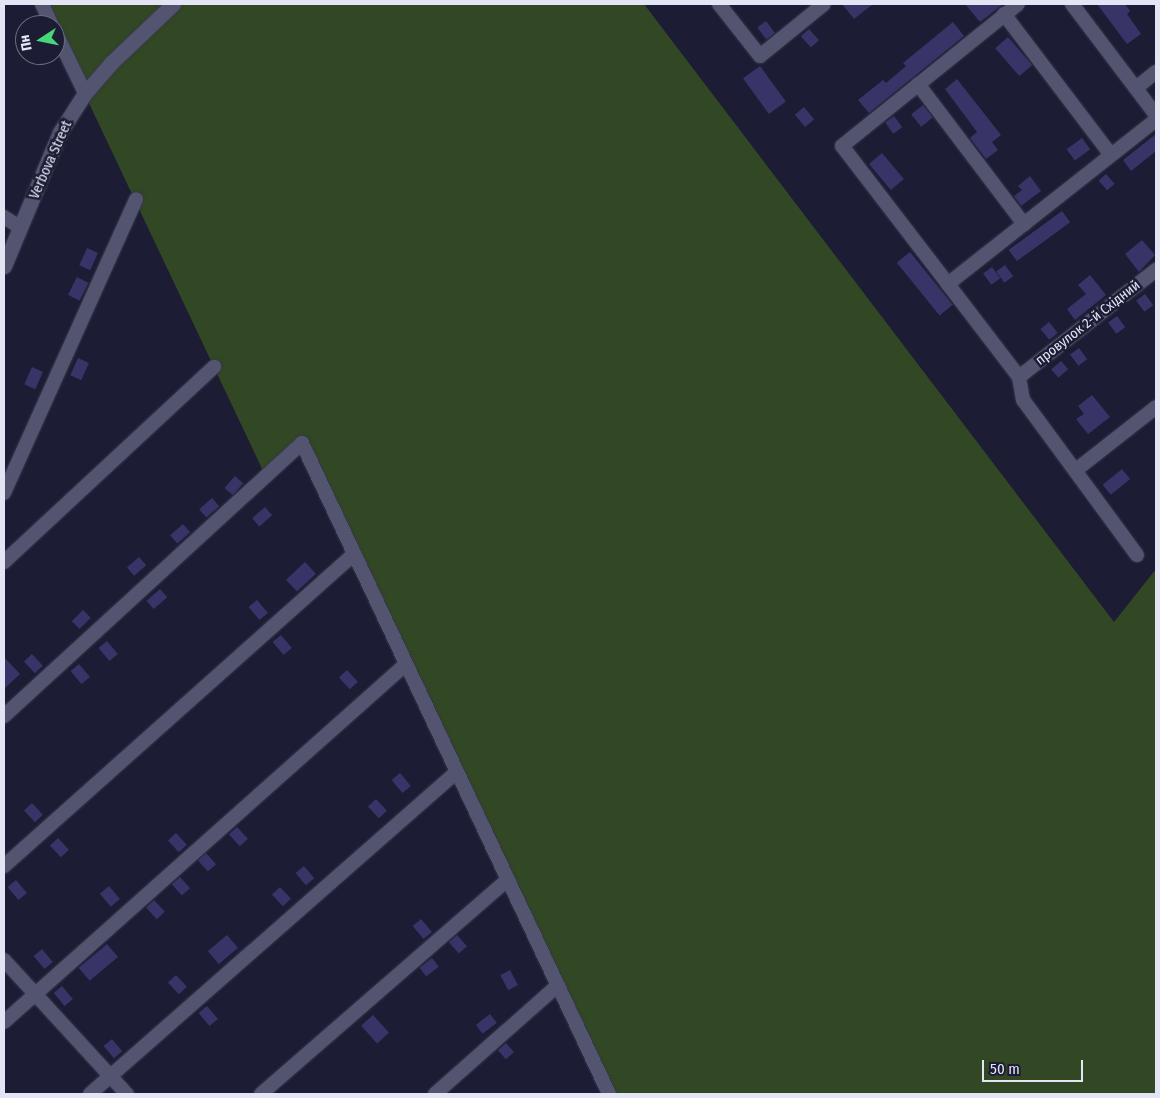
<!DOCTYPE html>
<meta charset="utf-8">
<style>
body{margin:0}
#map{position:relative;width:1160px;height:1098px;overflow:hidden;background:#1c1c34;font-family:"Fira Sans Condensed",sans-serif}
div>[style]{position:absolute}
.green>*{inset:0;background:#324724}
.building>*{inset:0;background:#383467;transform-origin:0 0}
.roads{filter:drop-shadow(0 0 1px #37374b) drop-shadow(0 0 1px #37374b)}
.minor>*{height:14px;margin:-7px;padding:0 7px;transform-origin:7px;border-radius:7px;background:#525470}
.tertiary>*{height:15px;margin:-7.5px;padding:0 7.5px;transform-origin:7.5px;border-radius:7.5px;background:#525470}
span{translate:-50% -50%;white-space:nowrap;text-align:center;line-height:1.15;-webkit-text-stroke:5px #1c1c34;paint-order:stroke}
.street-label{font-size:14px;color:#e3e5f5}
.frame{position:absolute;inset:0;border:5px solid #e3e5f5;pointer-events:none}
.north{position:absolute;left:15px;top:15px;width:50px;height:50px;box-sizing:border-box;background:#1c1c34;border:1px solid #6c6c81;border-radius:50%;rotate:259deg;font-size:14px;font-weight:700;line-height:20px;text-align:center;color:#e3e5f5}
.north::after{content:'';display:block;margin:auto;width:18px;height:22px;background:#46d77a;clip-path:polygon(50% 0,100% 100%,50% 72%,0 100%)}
.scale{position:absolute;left:982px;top:1060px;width:101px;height:22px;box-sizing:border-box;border:2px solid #e3e5f5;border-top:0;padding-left:6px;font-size:15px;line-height:18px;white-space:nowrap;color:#e3e5f5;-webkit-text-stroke:4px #1c1c34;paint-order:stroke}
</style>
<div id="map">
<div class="green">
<i style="clip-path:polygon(42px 4px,644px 4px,1114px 622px,1156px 569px,1156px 1094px,609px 1094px,302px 444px,266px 477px)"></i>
</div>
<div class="building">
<i style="clip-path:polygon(842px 4px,873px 4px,854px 19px)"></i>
<i style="clip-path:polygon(965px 4px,1003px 4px,980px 22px)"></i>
<i style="clip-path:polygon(1097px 4px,1125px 4px,1130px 11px,1127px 14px,1141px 34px,1127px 44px)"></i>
<i style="left:766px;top:21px;width:15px;height:11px;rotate:53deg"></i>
<i style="clip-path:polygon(953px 22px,964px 36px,869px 113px,858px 100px,883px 80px,886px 83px,906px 66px,903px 63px)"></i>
<i style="left:809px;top:29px;width:15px;height:11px;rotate:48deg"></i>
<i style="left:1008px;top:37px;width:37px;height:17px;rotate:49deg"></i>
<i style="left:760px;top:66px;width:44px;height:21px;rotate:54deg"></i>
<i style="clip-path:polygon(957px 79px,1001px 135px,992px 142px,998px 150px,986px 159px,970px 138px,977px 132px,945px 89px)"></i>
<i style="left:923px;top:105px;width:16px;height:15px;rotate:52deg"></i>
<i style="left:804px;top:107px;width:16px;height:12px;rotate:50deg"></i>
<i style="left:894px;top:116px;width:14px;height:11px;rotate:54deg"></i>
<i style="clip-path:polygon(1156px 134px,1156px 151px,1131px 171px,1123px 160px)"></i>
<i style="left:1082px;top:138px;width:14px;height:19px;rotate:54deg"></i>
<i style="left:882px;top:153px;width:34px;height:17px;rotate:50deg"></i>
<i style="left:1106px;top:174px;width:13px;height:10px;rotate:48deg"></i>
<i style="clip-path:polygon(1030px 176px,1041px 191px,1021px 206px,1014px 196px,1022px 190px,1018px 186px)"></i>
<i style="left:1062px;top:211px;width:14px;height:66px;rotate:54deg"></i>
<i style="clip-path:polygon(1142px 240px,1155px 255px,1139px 272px,1125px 254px)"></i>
<i style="left:87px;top:248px;width:12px;height:19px;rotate:24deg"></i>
<i style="left:910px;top:252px;width:68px;height:17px;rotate:51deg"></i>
<i style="left:1005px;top:265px;width:14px;height:11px;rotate:54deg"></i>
<i style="left:992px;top:267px;width:14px;height:11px;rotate:54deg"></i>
<i style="clip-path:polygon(1090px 275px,1106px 295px,1075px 320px,1067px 309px,1086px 294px,1078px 285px)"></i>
<i style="left:77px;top:277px;width:13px;height:20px;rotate:27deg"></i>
<i style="left:1145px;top:294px;width:14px;height:11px;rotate:54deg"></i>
<i style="left:1117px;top:316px;width:14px;height:11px;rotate:54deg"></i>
<i style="left:1049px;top:322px;width:14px;height:11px;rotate:51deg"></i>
<i style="left:1079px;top:348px;width:14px;height:11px;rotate:54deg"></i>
<i style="left:78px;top:358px;width:12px;height:19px;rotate:24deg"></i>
<i style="left:1061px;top:361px;width:11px;height:13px;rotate:49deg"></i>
<i style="left:32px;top:367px;width:12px;height:19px;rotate:24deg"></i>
<i style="clip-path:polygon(1092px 395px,1110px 417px,1088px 434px,1076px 419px,1084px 414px,1078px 406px)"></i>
<i style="left:1122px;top:469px;width:13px;height:25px;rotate:51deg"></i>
<i style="left:235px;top:476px;width:11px;height:16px;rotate:41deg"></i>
<i style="left:212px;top:498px;width:11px;height:17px;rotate:49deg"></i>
<i style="left:265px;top:507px;width:11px;height:17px;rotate:49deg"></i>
<i style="left:183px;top:524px;width:11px;height:17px;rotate:49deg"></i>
<i style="left:139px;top:557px;width:11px;height:16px;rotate:49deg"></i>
<i style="left:305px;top:562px;width:16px;height:26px;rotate:47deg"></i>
<i style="left:160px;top:589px;width:11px;height:18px;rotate:49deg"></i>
<i style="left:257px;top:600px;width:17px;height:11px;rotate:50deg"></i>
<i style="left:83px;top:610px;width:11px;height:16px;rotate:45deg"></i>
<i style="left:281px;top:635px;width:17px;height:11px;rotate:50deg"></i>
<i style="left:107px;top:641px;width:17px;height:11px;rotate:50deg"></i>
<i style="left:32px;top:654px;width:16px;height:11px;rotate:47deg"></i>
<i style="clip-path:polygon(4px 657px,20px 674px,4px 689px)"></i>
<i style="left:79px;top:664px;width:17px;height:11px;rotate:50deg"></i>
<i style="left:347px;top:670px;width:16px;height:11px;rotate:47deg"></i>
<i style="left:400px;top:773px;width:17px;height:11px;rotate:50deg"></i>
<i style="left:376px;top:799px;width:16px;height:11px;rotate:47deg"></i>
<i style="left:32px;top:803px;width:16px;height:11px;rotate:47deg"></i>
<i style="left:237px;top:827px;width:16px;height:11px;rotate:47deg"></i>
<i style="left:176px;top:833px;width:16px;height:11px;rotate:47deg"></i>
<i style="left:58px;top:838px;width:16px;height:11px;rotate:47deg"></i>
<i style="left:206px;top:853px;width:15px;height:11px;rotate:48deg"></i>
<i style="left:304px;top:866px;width:16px;height:11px;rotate:50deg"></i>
<i style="left:180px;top:877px;width:15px;height:11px;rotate:48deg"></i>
<i style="left:16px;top:880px;width:17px;height:11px;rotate:50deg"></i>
<i style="left:109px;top:886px;width:17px;height:12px;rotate:50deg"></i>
<i style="left:280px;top:887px;width:16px;height:11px;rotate:47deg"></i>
<i style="left:154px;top:900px;width:16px;height:11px;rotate:47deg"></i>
<i style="left:421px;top:919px;width:17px;height:11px;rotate:50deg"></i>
<i style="left:227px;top:935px;width:17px;height:25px;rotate:50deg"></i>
<i style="left:457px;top:935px;width:15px;height:11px;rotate:48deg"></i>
<i style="left:107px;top:944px;width:17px;height:37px;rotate:50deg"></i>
<i style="left:42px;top:949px;width:17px;height:11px;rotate:50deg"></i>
<i style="left:432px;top:958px;width:11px;height:16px;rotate:52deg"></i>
<i style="left:510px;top:970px;width:17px;height:11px;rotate:62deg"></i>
<i style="left:176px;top:975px;width:16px;height:11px;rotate:47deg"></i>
<i style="left:62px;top:986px;width:17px;height:11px;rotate:50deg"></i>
<i style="left:207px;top:1006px;width:17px;height:11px;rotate:50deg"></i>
<i style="left:490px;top:1014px;width:11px;height:18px;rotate:52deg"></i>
<i style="left:373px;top:1015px;width:24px;height:16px;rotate:48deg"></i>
<i style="left:112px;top:1039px;width:16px;height:11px;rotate:50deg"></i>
<i style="left:506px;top:1043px;width:12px;height:11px;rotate:48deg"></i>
</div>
<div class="roads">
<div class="minor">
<i style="left:42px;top:4px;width:23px;rotate:65deg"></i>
<i style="left:719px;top:4px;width:66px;rotate:51.7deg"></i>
<i style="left:760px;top:56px;width:82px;rotate:-39.1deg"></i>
<i style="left:1072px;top:4px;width:139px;rotate:52.9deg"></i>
<i style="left:1004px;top:14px;width:177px;rotate:52.8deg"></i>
<i style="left:55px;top:31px;width:69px;rotate:64.2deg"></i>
<i style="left:918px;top:84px;width:176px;rotate:52.9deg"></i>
<i style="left:1136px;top:88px;width:26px;rotate:-39deg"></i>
<i style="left:4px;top:217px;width:20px;rotate:33deg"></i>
<i style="left:948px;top:284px;width:174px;rotate:-127.5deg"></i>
<i style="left:842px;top:146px;width:226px;rotate:-38.9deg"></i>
<i style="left:1019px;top:377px;width:174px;rotate:-38deg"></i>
<i style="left:1076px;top:470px;width:102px;rotate:-38.2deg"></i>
<i style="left:4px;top:493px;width:322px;rotate:-65.8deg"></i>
<i style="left:1137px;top:555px;width:192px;rotate:-126.3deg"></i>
<i style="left:1023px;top:400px;width:23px;rotate:-100deg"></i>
<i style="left:1019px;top:377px;width:117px;rotate:-127.4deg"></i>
<i style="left:948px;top:284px;width:265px;rotate:-38.3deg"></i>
<i style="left:4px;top:562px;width:287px;rotate:-42.9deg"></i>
<i style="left:4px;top:716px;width:404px;rotate:-42.5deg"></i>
<i style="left:302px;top:443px;width:720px;rotate:64.75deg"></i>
<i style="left:4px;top:866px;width:469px;rotate:-41.7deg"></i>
<i style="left:4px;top:960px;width:182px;rotate:47.5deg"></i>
<i style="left:4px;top:1022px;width:538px;rotate:-41.69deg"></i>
<i style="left:90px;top:1094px;width:488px;rotate:-41.3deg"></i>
<i style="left:261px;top:1094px;width:327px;rotate:-41deg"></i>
<i style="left:435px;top:1094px;width:164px;rotate:-41.5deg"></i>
</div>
<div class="tertiary">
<i style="left:4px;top:266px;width:145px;rotate:-67.3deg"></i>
<i style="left:60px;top:132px;width:46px;rotate:-57.3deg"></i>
<i style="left:85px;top:93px;width:40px;rotate:-49deg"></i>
<i style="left:111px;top:63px;width:86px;rotate:-43.6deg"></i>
</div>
</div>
<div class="street-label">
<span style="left:51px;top:160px;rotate:-66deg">Verbova Street</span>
<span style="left:1088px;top:323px;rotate:-38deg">провулок 2-й Східний</span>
</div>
<div class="frame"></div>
<div class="north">Пн</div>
<div class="scale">50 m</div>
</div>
